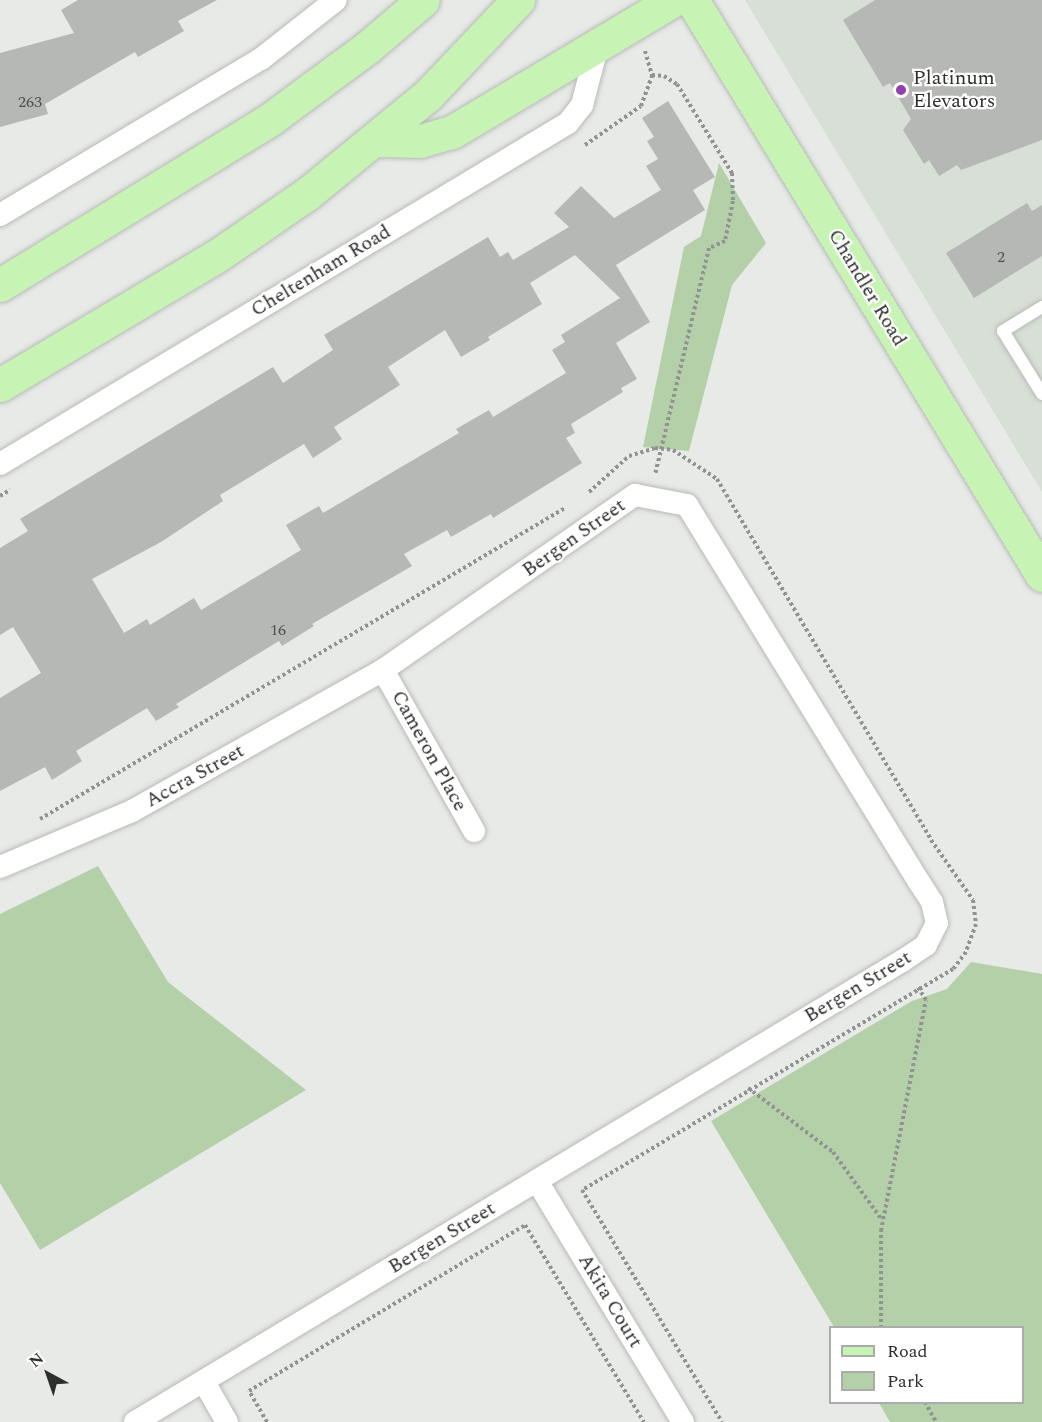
<!DOCTYPE html>
<style>
body{margin:0}
#map{position:relative;width:1042px;height:1422px;overflow:hidden;background:#e7eae6;font-family:Spectral,serif}
div>[style]{position:absolute}
.built>*{inset:0;background:#d8dfd6}
.green>*{inset:0;background:#b3d0a8}
.building>*{inset:0;background:#b6b8b5}
.path>*{height:4px;margin-top:-2px;transform-origin:0;background:repeating-linear-gradient(90deg,#919390 0 3px,transparent 0 6px)}
.roads{filter:drop-shadow(0 0 2px #b8bab7) drop-shadow(0 0 2px #b8bab7)}
.service>*{height:12px;margin:-6px;padding:0 6px;transform-origin:6px;border-radius:6px;background:#fff}
.minor>*{height:22px;margin:-11px;padding:0 11px;transform-origin:11px;border-radius:11px;background:#fff}
.primary>*{height:33px;margin:-16.5px;padding:0 16.5px;transform-origin:16.5px;border-radius:16.5px;background:#c7f3b5}
.dots>*{width:16px;height:16px;translate:-50% -50%;box-sizing:border-box;border:3px solid #fff;border-radius:50%}
span{translate:-50% -50%;white-space:nowrap;text-align:center;line-height:1.15;-webkit-text-stroke:4.5px #fff;paint-order:stroke}
.number-label{font-size:16px;color:#4f504f}
.number-label span{-webkit-text-stroke-width:0}
.poi-label{font-size:20px;color:#2d2e2d}
.left{translate:0 -50%;text-align:left}
.street-label{font-size:20px;color:#2d2e2d}
.legend{position:absolute;left:829px;top:1326px;width:195px;height:78px;box-sizing:border-box;background:#fff;border:2px solid #ababab;margin:0;padding:8px 10px;list-style:none;font-size:18px;color:#2d2e2d}
.legend li{display:flex;align-items:center;gap:12px;height:30px}
.legend b{width:30px;border:2px solid #ababab}
.north{position:absolute;left:18px;top:1344px;width:60px;height:60px;-webkit-text-stroke:4px #fff;paint-order:stroke;rotate:320deg;font-size:16px;font-weight:700;line-height:24px;text-align:center;color:#2d2e2d}
.north::after{content:'';display:block;margin:auto;width:21px;height:27px;background:#2d2e2d;clip-path:polygon(50% 0,100% 100%,50% 72%,0 100%)}
</style>
<div id="map">
<div class="built">
<i style="clip-path:polygon(745px 0,1042px 0,1042px 492px)"></i>
</div>
<div class="green">
<i style="clip-path:polygon(719px 163px,766px 243px,732px 285px,689px 451px,643px 447px,684px 247px,701px 236px)"></i>
<i style="clip-path:polygon(98px 866px,168px 982px,306px 1090px,40px 1250px,0 1183px,0 914px)"></i>
<i style="clip-path:polygon(971px 962px,1042px 974px,1042px 1422px,890px 1422px,879px 1403px,1022px 1402px,1022px 1328px,834px 1327px,711px 1121px,912px 1001px,947px 989px)"></i>
</div>
<div class="building">
<i style="clip-path:polygon(78px 0,217px 0,178px 21px,184px 31px,138px 57px,135px 52px,45px 104px,48px 114px,0 127px,0 53px,74px 33px,61px 10px)"></i>
<i style="clip-path:polygon(875px 0,1042px 0,1042px 140px,961px 170px,957px 165px,939px 176px,929px 160px,924px 164px,903px 130px,911px 119px,890px 83px,883px 87px,843px 20px)"></i>
<i style="clip-path:polygon(evenodd,668px 101px,715px 177px,693px 190px,705px 210px,616px 265px,650px 322px,616px 343px,637px 379px,621px 388px,623px 392px,571px 424px,575px 433px,566px 438px,582px 463px,493px 518px,491px 514px,451px 537px,447px 530px,404px 554px,412px 566px,312px 624px,314px 626px,282px 646px,279px 641px,176px 704px,179px 707px,156px 721px,147px 708px,76px 751px,82px 761px,52px 780px,45px 767px,0 791px,0 698px,41px 673px,13px 627px,0 635px,0 548px,28px 531px,20px 519px,273px 367px,283px 383px,333px 350px,324px 335px,488px 237px,500px 257px,508px 252px,513px 260px,569px 227px,554px 213px,581px 186px,614px 218px,661px 190px,646px 166px,658px 159px,647px 141px,654px 137px,642px 118px,668px 101px,575px 255px,620px 298px,561px 335px,565px 342px,552px 350px,566px 373px,493px 417px,489px 410px,456px 429px,459px 433px,323px 513px,319px 506px,286px 525px,301px 550px,201px 610px,194px 598px,150px 625px,147px 619px,124px 633px,92px 579px,161px 542px,223px 501px,220px 495px,304px 444px,313px 458px,342px 439px,334px 427px,400px 385px,388px 367px,445px 330px,461px 357px,490px 340px,488px 337px,542px 304px,530px 283px,575px 255px)"></i>
<i style="clip-path:polygon(1027px 203px,1032px 211px,1042px 205px,1042px 256px,974px 298px,946px 253px)"></i>
</div>
<div class="path">
<i style="left:645px;top:51px;width:25px;rotate:74deg"></i>
<i style="left:652px;top:75px;width:12px;rotate:5deg"></i>
<i style="left:664px;top:76px;width:15px;rotate:32deg"></i>
<i style="left:677px;top:84px;width:105px;rotate:58.3deg"></i>
<i style="left:732px;top:173px;width:28px;rotate:88deg"></i>
<i style="left:733px;top:201px;width:41px;rotate:101.3deg"></i>
<i style="left:725px;top:241px;width:17px;rotate:156deg"></i>
<i style="left:709px;top:248px;width:232px;rotate:103.4deg"></i>
<i style="left:585px;top:145px;width:68px;rotate:-34.9deg"></i>
<i style="left:641px;top:106px;width:33px;rotate:-70deg"></i>
<i style="left:589px;top:492px;width:54px;rotate:-42deg"></i>
<i style="left:629px;top:456px;width:27px;rotate:-17deg"></i>
<i style="left:655px;top:448px;width:18px;rotate:6deg"></i>
<i style="left:673px;top:450px;width:53px;rotate:33.4deg"></i>
<i style="left:717px;top:479px;width:420px;rotate:59.3deg"></i>
<i style="left:931px;top:840px;width:73px;rotate:55deg"></i>
<i style="left:973px;top:900px;width:24px;rotate:83deg"></i>
<i style="left:976px;top:924px;width:30px;rotate:110deg"></i>
<i style="left:966px;top:952px;width:21px;rotate:127deg"></i>
<i style="left:953px;top:969px;width:432px;rotate:149.2deg"></i>
<i style="left:582px;top:1190px;width:271px;rotate:58.9deg"></i>
<i style="left:0;top:496px;width:12px;rotate:-31deg"></i>
<i style="left:40px;top:819px;width:610px;rotate:-30.64deg"></i>
<i style="left:748px;top:1088px;width:106px;rotate:37deg"></i>
<i style="left:833px;top:1152px;width:84px;rotate:54.2deg"></i>
<i style="left:881px;top:1328px;width:97px;rotate:-90deg"></i>
<i style="left:881px;top:1231px;width:235px;rotate:-79deg"></i>
<i style="left:926px;top:1000px;width:15px;rotate:-122deg"></i>
<i style="left:925px;top:1402px;width:23px;rotate:61deg"></i>
<i style="left:267px;top:1422px;width:36px;rotate:-120deg"></i>
<i style="left:249px;top:1391px;width:322px;rotate:-31deg"></i>
<i style="left:525px;top:1225px;width:230px;rotate:58.9deg"></i>
</div>
<div class="roads">
<div class="service">
<i style="left:1042px;top:307px;width:46px;rotate:148.4deg"></i>
<i style="left:1003px;top:331px;width:74px;rotate:58.2deg"></i>
</div>
<div class="minor">
<i style="left:0;top:215px;width:304px;rotate:-30.9deg"></i>
<i style="left:261px;top:59px;width:95px;rotate:-38.2deg"></i>
<i style="left:0;top:464px;width:662px;rotate:-30.98deg"></i>
<i style="left:568px;top:123px;width:23px;rotate:-52deg"></i>
<i style="left:582px;top:105px;width:63px;rotate:-75.3deg"></i>
<i style="left:383px;top:670px;width:185px;rotate:60.5deg"></i>
<i style="left:0;top:867px;width:143px;rotate:-23deg"></i>
<i style="left:132px;top:811px;width:288px;rotate:-29.3deg"></i>
<i style="left:383px;top:670px;width:307px;rotate:-34.8deg"></i>
<i style="left:635px;top:495px;width:53px;rotate:10.9deg"></i>
<i style="left:687px;top:505px;width:443px;rotate:58.4deg"></i>
<i style="left:919px;top:882px;width:24px;rotate:57deg"></i>
<i style="left:932px;top:902px;width:22px;rotate:77deg"></i>
<i style="left:937px;top:923px;width:25px;rotate:117deg"></i>
<i style="left:926px;top:945px;width:29px;rotate:146deg"></i>
<i style="left:902px;top:961px;width:895px;rotate:148.99deg"></i>
<i style="left:537px;top:1181px;width:282px;rotate:58.8deg"></i>
<i style="left:204px;top:1382px;width:46px;rotate:60.1deg"></i>
</div>
<div class="primary">
<i style="left:692px;top:0;width:673px;rotate:58.67deg"></i>
<i style="left:378px;top:140px;width:42px;rotate:1.4deg"></i>
<i style="left:420px;top:141px;width:33px;rotate:-16deg"></i>
<i style="left:452px;top:132px;width:257px;rotate:-30.8deg"></i>
<i style="left:0;top:285px;width:319px;rotate:-31.5deg"></i>
<i style="left:272px;top:118px;width:119px;rotate:-36.5deg"></i>
<i style="left:368px;top:47px;width:72px;rotate:-40.5deg"></i>
<i style="left:0;top:385px;width:250px;rotate:-30.8deg"></i>
<i style="left:215px;top:257px;width:112px;rotate:-34.4deg"></i>
<i style="left:307px;top:194px;width:156px;rotate:-39.3deg"></i>
<i style="left:428px;top:95px;width:131px;rotate:-46.5deg"></i>
</div>
</div>
<div class="dots">
<i style="left:901px;top:90px;background:#933fad"></i>
</div>
<div class="number-label">
<span style="left:30px;top:102px">263</span>
<span style="left:1001px;top:257px">2</span>
<span style="left:278px;top:630px">16</span>
</div>
<div class="poi-label">
<span class="left" style="left:913px;top:90px">Platinum<br>Elevators</span>
</div>
<div class="street-label">
<span style="left:321px;top:271px;rotate:-31deg">Cheltenham Road</span>
<span style="left:867px;top:288px;rotate:59deg">Chandler Road</span>
<span style="left:574px;top:538px;rotate:-35deg">Bergen Street</span>
<span style="left:429px;top:751px;rotate:61deg">Cameron Place</span>
<span style="left:195px;top:776px;rotate:-29deg">Accra Street</span>
<span style="left:858px;top:987px;rotate:-31deg">Bergen Street</span>
<span style="left:442px;top:1238px;rotate:-31deg">Bergen Street</span>
<span style="left:610px;top:1301px;rotate:59deg">Akita Court</span>
</div>
<ul class="legend">
<li><b style="height:8px;background:#c7f3b5"></b>Road</li>
<li><b style="height:16px;background:#b3d0a8"></b>Park</li>
</ul>
<div class="north">N</div>
</div>
